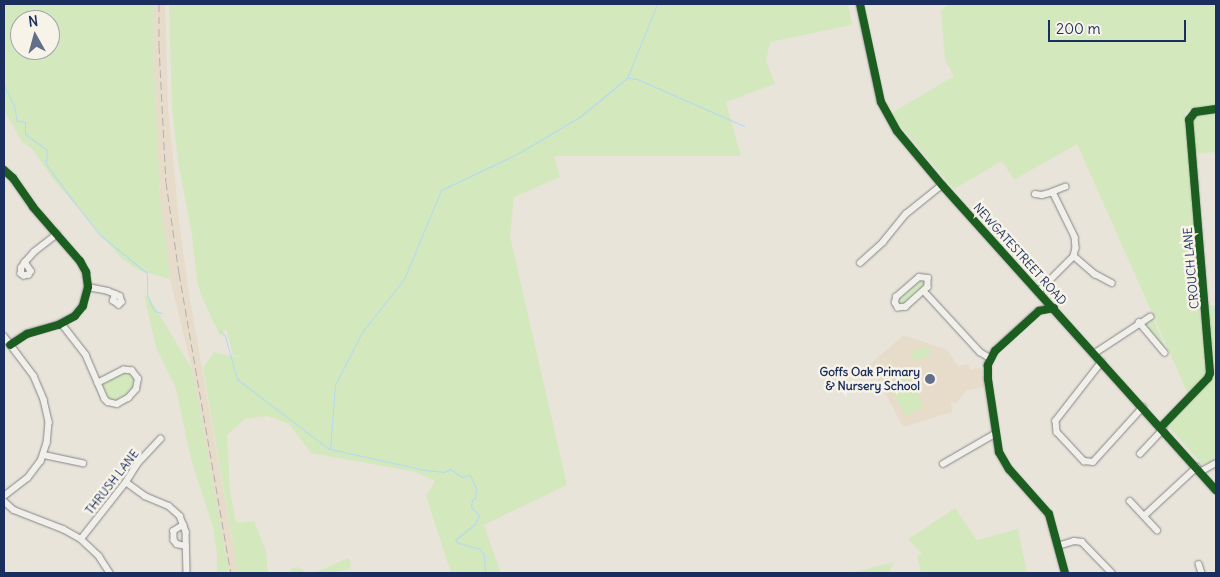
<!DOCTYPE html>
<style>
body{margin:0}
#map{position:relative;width:1220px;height:577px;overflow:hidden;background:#e9e4da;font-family:Delius,sans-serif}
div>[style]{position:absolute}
.built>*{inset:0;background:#e7dbca}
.green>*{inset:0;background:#d4e8be;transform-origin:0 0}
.stream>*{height:1px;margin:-0.5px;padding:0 0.5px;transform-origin:0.5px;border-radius:0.5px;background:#b3d9f2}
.roads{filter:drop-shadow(0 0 1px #84858a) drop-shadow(0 0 1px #84858a)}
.minor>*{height:5.5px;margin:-2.75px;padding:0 2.75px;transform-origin:2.75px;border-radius:2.75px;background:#f1efea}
.rail>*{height:1px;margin-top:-0.5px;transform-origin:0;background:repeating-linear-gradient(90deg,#afb0b2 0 8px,transparent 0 12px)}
.cycleway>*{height:8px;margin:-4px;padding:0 4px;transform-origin:4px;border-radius:4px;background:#1b5e20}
.dots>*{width:14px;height:14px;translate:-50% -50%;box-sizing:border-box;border:2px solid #f7f3e8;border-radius:50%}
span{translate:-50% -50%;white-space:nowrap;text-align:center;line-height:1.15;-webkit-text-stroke:5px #f7f3e8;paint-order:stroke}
.street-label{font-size:12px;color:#1b2f5e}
.poi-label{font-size:12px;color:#1b2f5e;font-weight:700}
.right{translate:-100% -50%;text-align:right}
.frame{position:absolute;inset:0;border:5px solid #1b2f5e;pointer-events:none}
.north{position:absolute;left:10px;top:10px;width:50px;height:50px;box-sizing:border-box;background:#f7f3e8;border:1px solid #9fa5b1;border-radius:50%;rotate:353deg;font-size:14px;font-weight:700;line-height:20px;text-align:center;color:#1b2f5e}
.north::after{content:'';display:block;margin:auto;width:18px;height:22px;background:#636e89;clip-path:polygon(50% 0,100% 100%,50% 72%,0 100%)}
.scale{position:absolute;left:1048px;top:20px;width:138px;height:22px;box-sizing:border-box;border:2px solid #1b2f5e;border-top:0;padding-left:6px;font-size:15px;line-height:18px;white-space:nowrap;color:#1b2f5e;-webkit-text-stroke:4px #f7f3e8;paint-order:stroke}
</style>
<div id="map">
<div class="built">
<i style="clip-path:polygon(154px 4px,165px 4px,168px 107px,179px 221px,189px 294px,238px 573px,229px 573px,192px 369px,170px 279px,160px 197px,153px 47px)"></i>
<i style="clip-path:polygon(904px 335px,947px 350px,958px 366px,968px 364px,970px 370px,979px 368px,982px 370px,984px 387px,967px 390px,957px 402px,951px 403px,952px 412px,903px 427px,870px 364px)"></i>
</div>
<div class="green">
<i style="clip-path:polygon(evenodd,4px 4px,154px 4px,153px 47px,160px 197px,170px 279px,140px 271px,122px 259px,53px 179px,32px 149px,22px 142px,6px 114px,4px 115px,4px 4px,20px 20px,50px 20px,50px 50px,20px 50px,20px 20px)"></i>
<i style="clip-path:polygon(169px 4px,848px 4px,852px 25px,770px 42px,766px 61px,775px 84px,726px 102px,741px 156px,554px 156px,560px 177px,514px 197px,510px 236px,567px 485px,484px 525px,501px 573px,451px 573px,426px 496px,435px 481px,415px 472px,311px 453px,289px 424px,268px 416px,245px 419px,227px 435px,230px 491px,236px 523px,254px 521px,266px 551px,268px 573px,238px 573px,203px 368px,214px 352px,236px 357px,242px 355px,233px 356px,226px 329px,220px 336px,201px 295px,197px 281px,192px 235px,178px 161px,172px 109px)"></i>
<i style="clip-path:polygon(950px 4px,1216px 4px,1216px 107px,1188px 110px,1185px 114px,1208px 375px,1188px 394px,1077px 144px,1014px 180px,1002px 161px,954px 189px,896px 121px,892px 113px,954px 76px,945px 60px,941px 10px)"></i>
<i style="clip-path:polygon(1216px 113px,1216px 152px,1194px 154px,1192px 120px,1196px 115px)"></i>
<i style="clip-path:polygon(920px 279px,925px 280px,927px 284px,905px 305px,899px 305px,898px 298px)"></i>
<i style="clip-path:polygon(144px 295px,149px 297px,192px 369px,229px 573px,217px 573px,217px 554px,213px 527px,191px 459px,176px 389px,156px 347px)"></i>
<i style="clip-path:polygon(1208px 305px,1216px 306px,1216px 458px,1203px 465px,1167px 425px,1216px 374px)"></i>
<i style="clip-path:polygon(1153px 318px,1164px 345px,1162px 346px,1142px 322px,1149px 323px,1148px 320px)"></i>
<i style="left:928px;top:346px;width:10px;height:18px;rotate:73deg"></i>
<i style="clip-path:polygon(124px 372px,131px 373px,137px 380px,131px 394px,117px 402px,109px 401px,102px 384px)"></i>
<i style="left:907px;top:375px;width:35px;height:21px;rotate:61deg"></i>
<i style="clip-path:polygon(955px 508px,977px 540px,1018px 529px,1027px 573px,921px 573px,917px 556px,922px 554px,908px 539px)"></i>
<i style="clip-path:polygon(348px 558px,351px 562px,350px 569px,329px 573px,289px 573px,292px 568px,298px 567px,306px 572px,314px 573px)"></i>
<i style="clip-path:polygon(894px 562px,889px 573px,850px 573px)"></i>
</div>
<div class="stream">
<i style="left:628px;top:78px;width:9px;rotate:6deg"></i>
<i style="left:637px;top:79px;width:117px;rotate:23.7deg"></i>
<i style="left:4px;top:85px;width:23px;rotate:65deg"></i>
<i style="left:14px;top:106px;width:15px;rotate:79deg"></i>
<i style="left:17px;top:121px;width:8px;rotate:7deg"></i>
<i style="left:25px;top:122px;width:12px;rotate:90deg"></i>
<i style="left:25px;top:134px;width:27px;rotate:36deg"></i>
<i style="left:47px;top:150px;width:14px;rotate:94deg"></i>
<i style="left:46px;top:164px;width:47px;rotate:53.6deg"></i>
<i style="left:74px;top:202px;width:42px;rotate:51.8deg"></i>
<i style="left:100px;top:235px;width:60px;rotate:39deg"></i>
<i style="left:147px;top:273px;width:22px;rotate:90deg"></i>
<i style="left:147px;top:295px;width:17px;rotate:66deg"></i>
<i style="left:154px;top:311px;width:8px;rotate:14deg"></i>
<i style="left:1213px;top:310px;width:3px"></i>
<i style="left:220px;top:331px;width:7px;rotate:45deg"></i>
<i style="left:225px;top:336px;width:45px;rotate:74.4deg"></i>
<i style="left:237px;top:379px;width:116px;rotate:37.3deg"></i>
<i style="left:491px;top:573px;width:6px;rotate:-162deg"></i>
<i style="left:485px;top:571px;width:16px;rotate:-94deg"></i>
<i style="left:484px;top:555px;width:7px;rotate:-124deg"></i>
<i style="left:480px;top:549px;width:22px;rotate:-164deg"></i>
<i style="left:459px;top:543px;width:5px;rotate:-143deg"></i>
<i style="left:455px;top:540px;width:26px;rotate:-39deg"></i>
<i style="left:475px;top:524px;width:10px;rotate:-66deg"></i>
<i style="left:479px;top:515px;width:11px;rotate:-135deg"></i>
<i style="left:471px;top:507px;width:7px;rotate:-82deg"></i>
<i style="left:472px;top:500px;width:4px;rotate:-34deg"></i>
<i style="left:475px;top:498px;width:10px;rotate:-84deg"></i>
<i style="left:476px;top:488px;width:14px;rotate:-115deg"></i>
<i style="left:470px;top:475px;width:8px;rotate:166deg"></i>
<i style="left:462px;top:477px;width:14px;rotate:-146deg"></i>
<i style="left:450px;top:469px;width:7px;rotate:153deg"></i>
<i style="left:444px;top:472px;width:19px;rotate:-174deg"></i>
<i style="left:425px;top:470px;width:97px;rotate:-167.5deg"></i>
<i style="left:330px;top:449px;width:64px;rotate:-85.5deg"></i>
<i style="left:335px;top:385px;width:59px;rotate:-63deg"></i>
<i style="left:362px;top:332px;width:68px;rotate:-51.6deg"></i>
<i style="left:404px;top:279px;width:96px;rotate:-67.4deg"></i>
<i style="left:441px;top:190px;width:84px;rotate:-25.3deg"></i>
<i style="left:517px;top:154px;width:74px;rotate:-30.7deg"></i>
<i style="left:581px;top:116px;width:60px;rotate:-39.6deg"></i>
<i style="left:627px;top:78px;width:80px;rotate:-67.9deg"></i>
</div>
<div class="roads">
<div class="minor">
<i style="left:860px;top:4px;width:100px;rotate:77.9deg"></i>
<i style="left:881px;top:102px;width:33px;rotate:61deg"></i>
<i style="left:897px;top:131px;width:70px;rotate:50.2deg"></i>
<i style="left:942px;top:185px;width:410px;rotate:48.1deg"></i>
<i style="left:4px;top:170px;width:12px;rotate:42deg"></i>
<i style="left:13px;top:178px;width:35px;rotate:55deg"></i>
<i style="left:33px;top:207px;width:72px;rotate:49deg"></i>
<i style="left:80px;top:261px;width:13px;rotate:61deg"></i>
<i style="left:86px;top:272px;width:15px;rotate:82deg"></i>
<i style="left:88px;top:287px;width:20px;rotate:105deg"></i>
<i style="left:83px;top:306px;width:13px;rotate:129deg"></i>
<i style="left:75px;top:316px;width:19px;rotate:152deg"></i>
<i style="left:58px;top:325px;width:32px;rotate:164deg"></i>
<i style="left:27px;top:334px;width:20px;rotate:147deg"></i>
<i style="left:1066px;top:187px;width:14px;rotate:159deg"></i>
<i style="left:1053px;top:192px;width:50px;rotate:63.9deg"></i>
<i style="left:1075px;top:237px;width:11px;rotate:85deg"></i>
<i style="left:1076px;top:248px;width:8px;rotate:104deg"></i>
<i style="left:1074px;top:256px;width:28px;rotate:41deg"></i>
<i style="left:1095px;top:274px;width:19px;rotate:28deg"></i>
<i style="left:1035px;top:194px;width:7px;rotate:8deg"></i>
<i style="left:1042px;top:195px;width:11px;rotate:-15deg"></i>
<i style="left:25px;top:262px;width:11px;rotate:56deg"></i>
<i style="left:31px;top:271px;width:4px;rotate:117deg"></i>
<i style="left:29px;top:275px;width:5px;rotate:169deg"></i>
<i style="left:24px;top:276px;width:4px;rotate:-146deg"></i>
<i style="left:21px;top:274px;width:6px;rotate:-90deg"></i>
<i style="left:21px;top:268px;width:7px;rotate:-56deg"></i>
<i style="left:25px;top:262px;width:13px;rotate:-48deg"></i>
<i style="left:34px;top:252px;width:29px;rotate:-38deg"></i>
<i style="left:860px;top:263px;width:31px;rotate:-42deg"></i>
<i style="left:883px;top:242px;width:36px;rotate:-51deg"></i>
<i style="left:906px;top:214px;width:46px;rotate:-38.9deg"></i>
<i style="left:919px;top:277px;width:9px;rotate:6deg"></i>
<i style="left:928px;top:278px;width:9px;rotate:90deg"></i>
<i style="left:928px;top:287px;width:30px;rotate:138deg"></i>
<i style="left:906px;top:307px;width:8px;rotate:173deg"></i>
<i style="left:898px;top:308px;width:6px;rotate:-121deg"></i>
<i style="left:895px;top:303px;width:6px;rotate:-81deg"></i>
<i style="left:896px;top:297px;width:30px;rotate:-41deg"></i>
<i style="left:88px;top:287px;width:20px;rotate:11deg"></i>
<i style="left:108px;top:291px;width:8px;rotate:23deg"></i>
<i style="left:115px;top:294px;width:5px;rotate:22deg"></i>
<i style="left:120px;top:296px;width:6px;rotate:72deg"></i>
<i style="left:122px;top:302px;width:4px;rotate:135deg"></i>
<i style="left:119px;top:305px;width:7px;rotate:-146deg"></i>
<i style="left:113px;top:301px;width:7px;rotate:-74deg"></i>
<i style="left:924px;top:291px;width:83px;rotate:47.4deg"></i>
<i style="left:980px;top:352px;width:12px;rotate:31deg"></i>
<i style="left:1039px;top:291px;width:49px;rotate:-45deg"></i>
<i style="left:1054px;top:308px;width:15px;rotate:169deg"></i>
<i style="left:1039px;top:311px;width:59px;rotate:137.7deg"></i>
<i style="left:995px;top:351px;width:16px;rotate:117deg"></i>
<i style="left:988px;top:365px;width:14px;rotate:90deg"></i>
<i style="left:988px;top:379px;width:74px;rotate:81.4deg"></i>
<i style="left:999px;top:452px;width:20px;rotate:60deg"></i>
<i style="left:1009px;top:469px;width:60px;rotate:48.4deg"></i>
<i style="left:1049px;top:514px;width:61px;rotate:74.8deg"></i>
<i style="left:1139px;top:322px;width:40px;rotate:50deg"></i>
<i style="left:62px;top:324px;width:39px;rotate:52deg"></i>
<i style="left:86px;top:355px;width:48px;rotate:66.6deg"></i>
<i style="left:105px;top:399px;width:4px;rotate:45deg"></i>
<i style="left:108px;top:402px;width:9px;rotate:13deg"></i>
<i style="left:117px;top:404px;width:13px;rotate:-29deg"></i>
<i style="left:128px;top:398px;width:12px;rotate:-48deg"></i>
<i style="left:136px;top:389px;width:10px;rotate:-79deg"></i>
<i style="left:138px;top:379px;width:10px;rotate:-127deg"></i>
<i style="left:132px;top:371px;width:8px;rotate:-173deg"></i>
<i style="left:124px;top:370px;width:29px;rotate:153deg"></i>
<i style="left:4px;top:336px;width:50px;rotate:53.1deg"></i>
<i style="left:34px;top:376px;width:26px;rotate:67deg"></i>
<i style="left:44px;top:400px;width:23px;rotate:77deg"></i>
<i style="left:49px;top:422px;width:21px;rotate:95deg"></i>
<i style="left:47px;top:443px;width:19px;rotate:108deg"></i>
<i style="left:41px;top:461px;width:21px;rotate:127deg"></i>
<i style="left:28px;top:478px;width:31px;rotate:142deg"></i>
<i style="left:1095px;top:353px;width:66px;rotate:-33.2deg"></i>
<i style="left:1102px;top:362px;width:75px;rotate:127.9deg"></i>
<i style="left:1056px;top:421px;width:11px;rotate:85deg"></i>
<i style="left:1057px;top:432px;width:40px;rotate:47deg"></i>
<i style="left:1084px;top:461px;width:9px;rotate:6deg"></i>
<i style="left:1093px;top:462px;width:74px;rotate:-47.7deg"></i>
<i style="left:1161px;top:427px;width:68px;rotate:-46.2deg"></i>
<i style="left:1208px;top:378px;width:5px;rotate:-68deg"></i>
<i style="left:1210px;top:373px;width:254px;rotate:-94.7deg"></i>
<i style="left:1189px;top:120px;width:10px;rotate:-53deg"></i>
<i style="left:1195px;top:112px;width:21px;rotate:-8deg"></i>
<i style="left:1140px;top:454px;width:34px;rotate:-47deg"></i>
<i style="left:44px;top:455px;width:40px;rotate:12deg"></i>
<i style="left:943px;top:464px;width:60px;rotate:-30deg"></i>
<i style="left:1200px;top:472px;width:18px;rotate:-29deg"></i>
<i style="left:126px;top:482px;width:24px;rotate:36deg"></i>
<i style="left:145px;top:496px;width:26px;rotate:23deg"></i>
<i style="left:169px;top:506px;width:15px;rotate:42deg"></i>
<i style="left:180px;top:516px;width:17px;rotate:69deg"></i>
<i style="left:186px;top:532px;width:41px;rotate:88.6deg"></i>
<i style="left:4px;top:501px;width:13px;rotate:42deg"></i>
<i style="left:14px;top:510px;width:53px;rotate:21.2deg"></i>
<i style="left:63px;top:529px;width:21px;rotate:29deg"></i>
<i style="left:81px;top:539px;width:25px;rotate:43deg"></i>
<i style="left:99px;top:556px;width:20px;rotate:57deg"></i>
<i style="left:1130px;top:501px;width:40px;rotate:47deg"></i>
<i style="left:1144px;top:516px;width:72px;rotate:-42.8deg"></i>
<i style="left:184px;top:525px;width:12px;rotate:149deg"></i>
<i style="left:174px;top:531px;width:9px;rotate:90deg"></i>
<i style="left:174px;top:540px;width:5px;rotate:53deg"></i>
<i style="left:177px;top:544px;width:9px;rotate:13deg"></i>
<i style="left:81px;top:539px;width:73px;rotate:-51.7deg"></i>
<i style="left:126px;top:482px;width:22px;rotate:-58deg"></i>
<i style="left:138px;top:463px;width:33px;rotate:-47deg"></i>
<i style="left:1058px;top:546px;width:17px;rotate:-17deg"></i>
<i style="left:1074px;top:541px;width:8px;rotate:7deg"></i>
<i style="left:1082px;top:542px;width:43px;rotate:45.9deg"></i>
<i style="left:1199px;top:564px;width:9px;rotate:72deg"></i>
</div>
</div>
<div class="rail">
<i style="left:159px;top:4px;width:42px;rotate:90deg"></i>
<i style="left:159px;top:46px;width:136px;rotate:87.1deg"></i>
<i style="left:166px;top:182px;width:92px;rotate:81.9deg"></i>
<i style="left:179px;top:273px;width:304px;rotate:80.2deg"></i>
</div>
<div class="cycleway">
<i style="left:860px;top:4px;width:100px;rotate:77.9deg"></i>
<i style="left:881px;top:102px;width:33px;rotate:61deg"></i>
<i style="left:897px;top:131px;width:70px;rotate:50.2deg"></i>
<i style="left:942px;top:185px;width:410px;rotate:48.1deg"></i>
<i style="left:4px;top:170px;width:12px;rotate:42deg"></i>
<i style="left:13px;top:178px;width:35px;rotate:55deg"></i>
<i style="left:33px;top:207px;width:72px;rotate:49deg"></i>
<i style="left:80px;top:261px;width:13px;rotate:61deg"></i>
<i style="left:86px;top:272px;width:15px;rotate:82deg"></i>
<i style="left:88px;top:287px;width:20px;rotate:105deg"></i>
<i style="left:83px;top:306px;width:13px;rotate:129deg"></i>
<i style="left:75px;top:316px;width:19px;rotate:152deg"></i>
<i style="left:58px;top:325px;width:32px;rotate:164deg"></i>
<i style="left:27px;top:334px;width:20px;rotate:147deg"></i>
<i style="left:1054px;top:308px;width:15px;rotate:169deg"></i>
<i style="left:1039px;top:311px;width:59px;rotate:137.7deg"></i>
<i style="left:995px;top:351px;width:16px;rotate:117deg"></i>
<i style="left:988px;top:365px;width:14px;rotate:90deg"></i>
<i style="left:988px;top:379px;width:74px;rotate:81.4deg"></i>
<i style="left:999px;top:452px;width:20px;rotate:60deg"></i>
<i style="left:1009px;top:469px;width:60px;rotate:48.4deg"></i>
<i style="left:1049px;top:514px;width:61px;rotate:74.8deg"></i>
<i style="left:1161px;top:427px;width:68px;rotate:-46.2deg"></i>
<i style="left:1208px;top:378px;width:5px;rotate:-68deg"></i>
<i style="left:1210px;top:373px;width:254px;rotate:-94.7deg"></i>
<i style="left:1189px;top:120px;width:10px;rotate:-53deg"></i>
<i style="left:1195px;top:112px;width:21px;rotate:-8deg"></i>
</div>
<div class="dots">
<i style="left:930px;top:379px;background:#636e89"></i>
</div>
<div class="street-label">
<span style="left:1020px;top:254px;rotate:48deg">NEWGATESTREET ROAD</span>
<span style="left:1191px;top:268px;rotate:-95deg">CROUCH LANE</span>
<span style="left:112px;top:482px;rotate:-52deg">THRUSH LANE</span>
</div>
<div class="poi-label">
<span class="right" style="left:920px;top:379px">Goffs Oak Primary<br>&amp; Nursery School</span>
</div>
<div class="frame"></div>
<div class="north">N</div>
<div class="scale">200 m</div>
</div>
